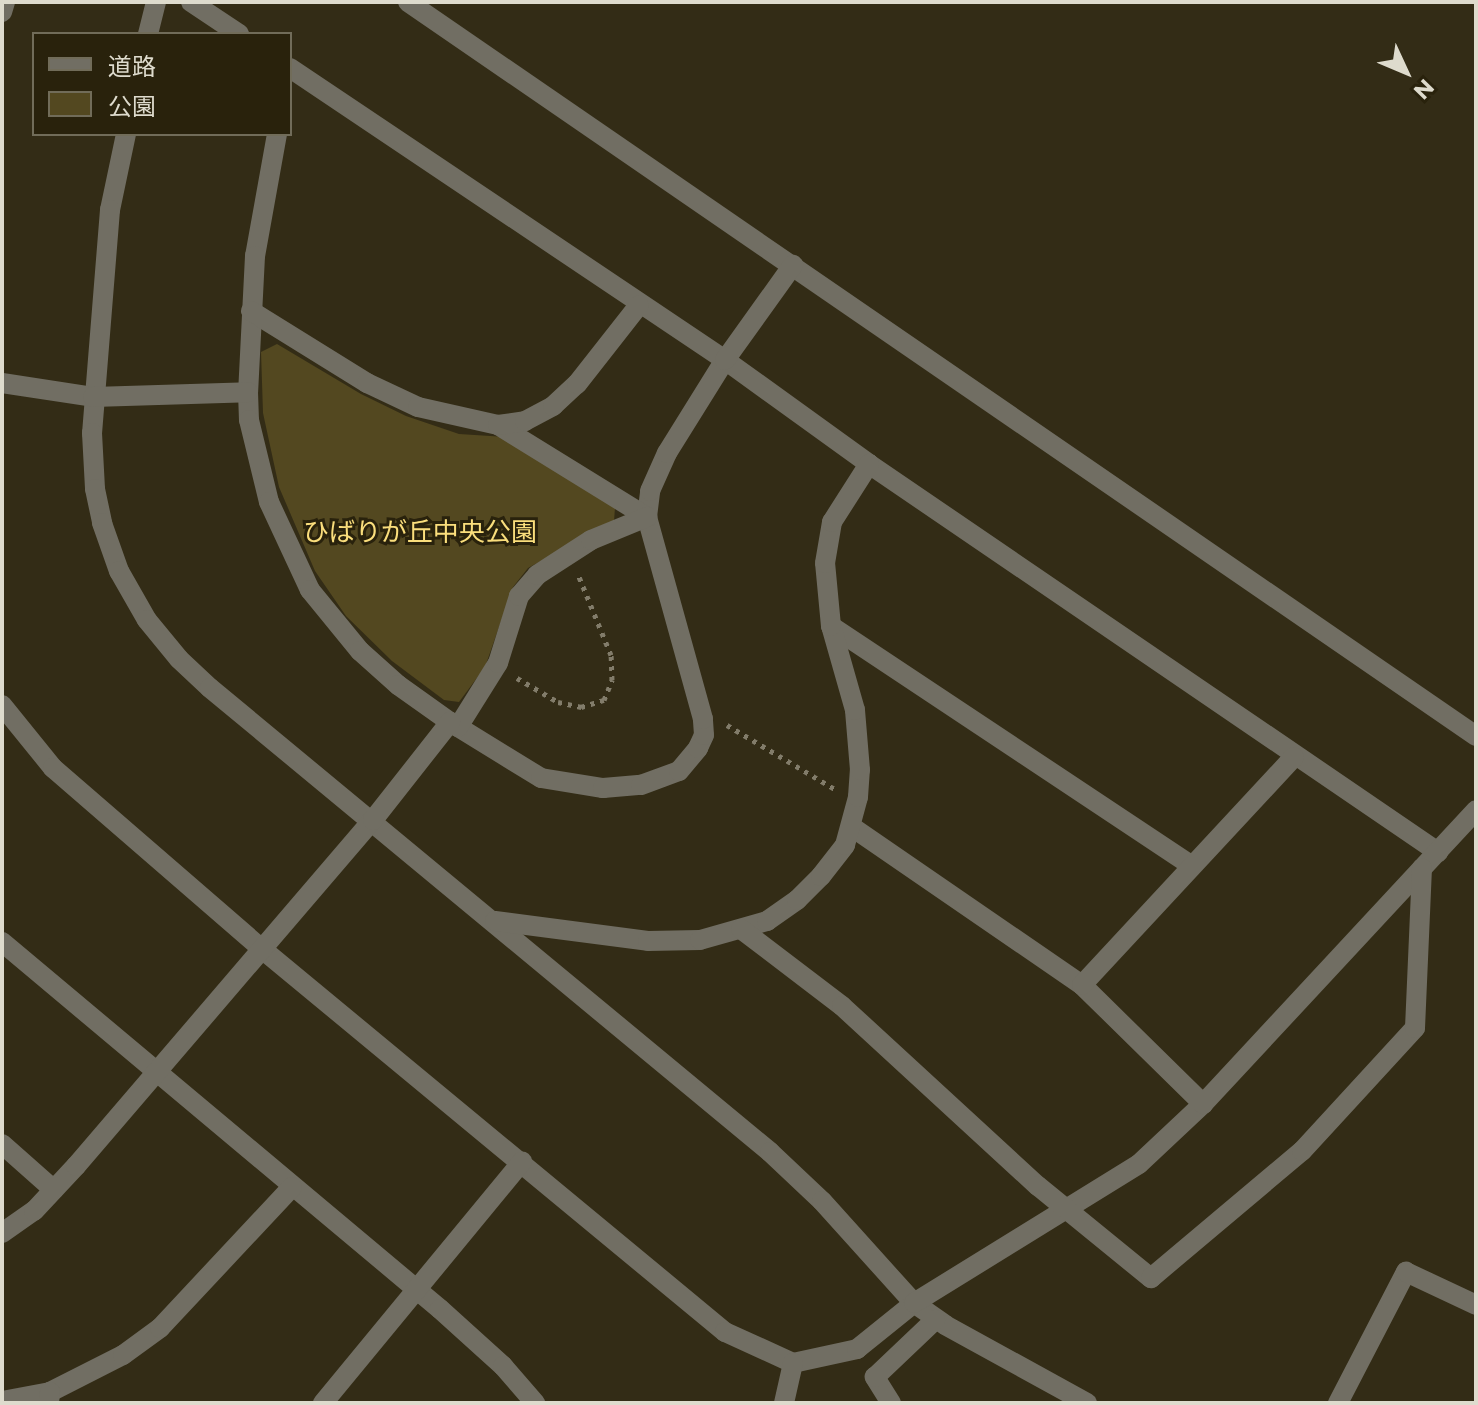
<!DOCTYPE html>
<meta charset="utf-8">
<style>
body{margin:0}
#map{position:relative;width:1478px;height:1405px;overflow:hidden;background:#332c16;font-family:Montserrat,"Noto Sans JP",sans-serif}
div>[style]{position:absolute}
.green>*{inset:0;background:#534820}
.path>*{height:5px;margin-top:-2.5px;transform-origin:0;background:repeating-linear-gradient(90deg,#827c6a 0 4px,transparent 0 10px)}
.minor>*{height:20px;margin:-10px;padding:0 10px;transform-origin:10px;border-radius:10px;background:#716e63}
span{translate:-50% -50%;white-space:nowrap;text-align:center;line-height:1.15;-webkit-text-stroke:6px #29220c;paint-order:stroke}
.park-label{font-size:26px;color:#fade7c}
.frame{position:absolute;inset:0;border:4px solid #dedbcd;pointer-events:none}
.legend{position:absolute;left:32px;top:32px;width:260px;height:104px;box-sizing:border-box;background:#29220c;border:2px solid #716c59;margin:0;padding:10px 14px;list-style:none;font-size:24px;color:#dedbcd}
.legend li{display:flex;align-items:center;gap:16px;height:40px}
.legend b{width:40px;border:2px solid #716c59}
.north{position:absolute;left:1366px;top:32px;width:80px;height:80px;-webkit-text-stroke:6px #29220c;paint-order:stroke;rotate:134deg;font-size:22px;font-weight:700;line-height:32px;text-align:center;color:#dedbcd}
.north::after{content:'';display:block;margin:auto;width:28px;height:36px;background:#dedbcd;clip-path:polygon(50% 0,100% 100%,50% 72%,0 100%)}
</style>
<div id="map">
<div class="green">
<i style="clip-path:polygon(277px 344px,361px 394px,406px 416px,459px 434px,506px 437px,615px 508px,614px 521px,528px 568px,513px 587px,485px 667px,459px 702px,444px 700px,392px 661px,346px 616px,315px 571px,279px 487px,263px 413px,261px 352px)"></i>
</div>
<div class="path">
<i style="left:517px;top:678px;width:48px;rotate:30.3deg"></i>
<i style="left:558px;top:702px;width:24px;rotate:12deg"></i>
<i style="left:581px;top:707px;width:24px;rotate:-17deg"></i>
<i style="left:604px;top:700px;width:22px;rotate:-68deg"></i>
<i style="left:612px;top:680px;width:25px;rotate:-92deg"></i>
<i style="left:611px;top:655px;width:87px;rotate:-112.2deg"></i>
<i style="left:727px;top:725px;width:126px;rotate:30.7deg"></i>
</div>
<div class="minor">
<i style="left:191px;top:2px;width:58px;rotate:33.7deg"></i>
<i style="left:408px;top:2px;width:1296px;rotate:34.5deg"></i>
<i style="left:2px;top:12px;width:10px;rotate:-73deg"></i>
<i style="left:148px;top:34px;width:33px;rotate:-76deg"></i>
<i style="left:290px;top:68px;width:524px;rotate:33.87deg"></i>
<i style="left:725px;top:360px;width:178px;rotate:35.8deg"></i>
<i style="left:869px;top:464px;width:689px;rotate:34.29deg"></i>
<i style="left:126px;top:134px;width:78px;rotate:101.9deg"></i>
<i style="left:110px;top:210px;width:224px;rotate:94.6deg"></i>
<i style="left:92px;top:433px;width:56px;rotate:86.9deg"></i>
<i style="left:95px;top:489px;width:35px;rotate:78deg"></i>
<i style="left:102px;top:523px;width:51px;rotate:70.5deg"></i>
<i style="left:119px;top:571px;width:56px;rotate:60.3deg"></i>
<i style="left:147px;top:620px;width:50px;rotate:50.6deg"></i>
<i style="left:179px;top:659px;width:42px;rotate:43.1deg"></i>
<i style="left:210px;top:688px;width:727px;rotate:39.64deg"></i>
<i style="left:770px;top:1152px;width:71px;rotate:43.3deg"></i>
<i style="left:822px;top:1201px;width:137px;rotate:48deg"></i>
<i style="left:914px;top:1303px;width:38px;rotate:35deg"></i>
<i style="left:945px;top:1325px;width:162px;rotate:28.8deg"></i>
<i style="left:277px;top:134px;width:124px;rotate:100.2deg"></i>
<i style="left:255px;top:256px;width:136px;rotate:92.9deg"></i>
<i style="left:248px;top:392px;width:28px;rotate:88deg"></i>
<i style="left:249px;top:420px;width:84px;rotate:76.3deg"></i>
<i style="left:269px;top:502px;width:97px;rotate:65deg"></i>
<i style="left:310px;top:590px;width:79px;rotate:50.7deg"></i>
<i style="left:360px;top:651px;width:51px;rotate:41.8deg"></i>
<i style="left:398px;top:685px;width:64px;rotate:35.4deg"></i>
<i style="left:450px;top:722px;width:107px;rotate:31.6deg"></i>
<i style="left:541px;top:778px;width:63px;rotate:9.2deg"></i>
<i style="left:603px;top:788px;width:38px;rotate:-5deg"></i>
<i style="left:641px;top:785px;width:40px;rotate:-20.2deg"></i>
<i style="left:679px;top:771px;width:30px;rotate:-50deg"></i>
<i style="left:698px;top:748px;width:14px;rotate:-65deg"></i>
<i style="left:704px;top:735px;width:16px;rotate:-94deg"></i>
<i style="left:703px;top:719px;width:210px;rotate:-105.5deg"></i>
<i style="left:647px;top:517px;width:26px;rotate:-83deg"></i>
<i style="left:650px;top:491px;width:42px;rotate:-65.9deg"></i>
<i style="left:667px;top:453px;width:110px;rotate:-58.1deg"></i>
<i style="left:725px;top:360px;width:117px;rotate:-54.4deg"></i>
<i style="left:251px;top:311px;width:137px;rotate:31.8deg"></i>
<i style="left:367px;top:383px;width:56px;rotate:25.2deg"></i>
<i style="left:418px;top:407px;width:82px;rotate:12.7deg"></i>
<i style="left:498px;top:425px;width:175px;rotate:31.7deg"></i>
<i style="left:2px;top:383px;width:92px;rotate:8.7deg"></i>
<i style="left:93px;top:397px;width:155px;rotate:-1.8deg"></i>
<i style="left:498px;top:425px;width:27px;rotate:-8deg"></i>
<i style="left:525px;top:421px;width:32px;rotate:-28deg"></i>
<i style="left:553px;top:406px;width:33px;rotate:-43deg"></i>
<i style="left:577px;top:384px;width:100px;rotate:-51.9deg"></i>
<i style="left:831px;top:626px;width:432px;rotate:33.6deg"></i>
<i style="left:2px;top:705px;width:81px;rotate:51deg"></i>
<i style="left:53px;top:768px;width:276px;rotate:40.9deg"></i>
<i style="left:262px;top:949px;width:601px;rotate:39.6deg"></i>
<i style="left:725px;top:1332px;width:75px;rotate:24.5deg"></i>
<i style="left:793px;top:1363px;width:66px;rotate:-12.3deg"></i>
<i style="left:857px;top:1349px;width:73px;rotate:-38.9deg"></i>
<i style="left:914px;top:1303px;width:264px;rotate:-31.7deg"></i>
<i style="left:1139px;top:1164px;width:88px;rotate:-43.2deg"></i>
<i style="left:1203px;top:1104px;width:401px;rotate:-47.1deg"></i>
<i style="left:458px;top:727px;width:75px;rotate:-58deg"></i>
<i style="left:498px;top:663px;width:70px;rotate:-72.6deg"></i>
<i style="left:519px;top:596px;width:28px;rotate:-49deg"></i>
<i style="left:537px;top:575px;width:64px;rotate:-32.9deg"></i>
<i style="left:591px;top:540px;width:61px;rotate:-22.3deg"></i>
<i style="left:852px;top:827px;width:279px;rotate:34.5deg"></i>
<i style="left:1082px;top:985px;width:170px;rotate:44.5deg"></i>
<i style="left:495px;top:921px;width:154px;rotate:7.4deg"></i>
<i style="left:648px;top:941px;width:52px;rotate:-1.1deg"></i>
<i style="left:700px;top:940px;width:70px;rotate:-15.8deg"></i>
<i style="left:767px;top:921px;width:37px;rotate:-35deg"></i>
<i style="left:797px;top:900px;width:34px;rotate:-45deg"></i>
<i style="left:821px;top:876px;width:39px;rotate:-52deg"></i>
<i style="left:845px;top:845px;width:50px;rotate:-74.8deg"></i>
<i style="left:858px;top:797px;width:27px;rotate:-86deg"></i>
<i style="left:860px;top:770px;width:60px;rotate:-94.8deg"></i>
<i style="left:855px;top:710px;width:87px;rotate:-105.9deg"></i>
<i style="left:831px;top:626px;width:63px;rotate:-95.4deg"></i>
<i style="left:825px;top:563px;width:42px;rotate:-80.3deg"></i>
<i style="left:832px;top:522px;width:69px;rotate:-57.5deg"></i>
<i style="left:741px;top:929px;width:127px;rotate:37.3deg"></i>
<i style="left:842px;top:1006px;width:266px;rotate:42.6deg"></i>
<i style="left:1038px;top:1186px;width:146px;rotate:39.2deg"></i>
<i style="left:1151px;top:1278px;width:197px;rotate:-40.1deg"></i>
<i style="left:1302px;top:1151px;width:167px;rotate:-47.4deg"></i>
<i style="left:1415px;top:1028px;width:160px;rotate:-87.5deg"></i>
<i style="left:2px;top:942px;width:571px;rotate:39.96deg"></i>
<i style="left:440px;top:1309px;width:85px;rotate:42.1deg"></i>
<i style="left:503px;top:1366px;width:49px;rotate:49.1deg"></i>
<i style="left:1082px;top:985px;width:311px;rotate:-47.1deg"></i>
<i style="left:2px;top:1144px;width:69px;rotate:41.5deg"></i>
<i style="left:2px;top:1233px;width:39px;rotate:-35deg"></i>
<i style="left:34px;top:1211px;width:62px;rotate:-47deg"></i>
<i style="left:76px;top:1166px;width:456px;rotate:-49.4deg"></i>
<i style="left:373px;top:820px;width:125px;rotate:-51.8deg"></i>
<i style="left:50px;top:1392px;width:82px;rotate:-26.9deg"></i>
<i style="left:123px;top:1355px;width:46px;rotate:-36.1deg"></i>
<i style="left:160px;top:1328px;width:193px;rotate:-46.9deg"></i>
<i style="left:2px;top:1401px;width:49px;rotate:-10.6deg"></i>
<i style="left:50px;top:1392px;width:11px;rotate:95deg"></i>
<i style="left:323px;top:1403px;width:313px;rotate:-50.5deg"></i>
<i style="left:784px;top:1403px;width:41px;rotate:-77.3deg"></i>
<i style="left:891px;top:1403px;width:31px;rotate:-122deg"></i>
<i style="left:875px;top:1377px;width:83px;rotate:-43.5deg"></i>
<i style="left:1338px;top:1403px;width:148px;rotate:-62.6deg"></i>
<i style="left:1406px;top:1272px;width:77px;rotate:25.2deg"></i>
</div>
<div class="park-label">
<span style="left:420px;top:533px">ひばりが丘中央公園</span>
</div>
<div class="frame"></div>
<ul class="legend">
<li><b style="height:10px;background:#716e63"></b>道路</li>
<li><b style="height:22px;background:#534820"></b>公園</li>
</ul>
<div class="north">N</div>
</div>
